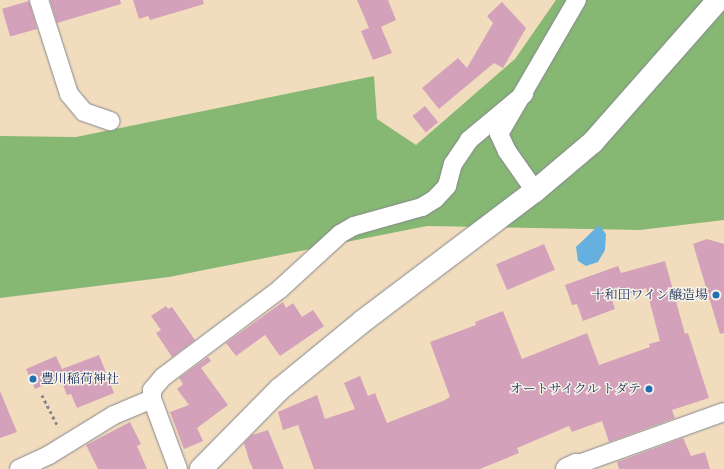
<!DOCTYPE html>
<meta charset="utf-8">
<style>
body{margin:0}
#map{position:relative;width:724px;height:469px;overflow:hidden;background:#f1ddbe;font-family:"IM FELL Double Pica","Noto Serif JP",serif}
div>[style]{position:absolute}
.forest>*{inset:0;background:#86b874}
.water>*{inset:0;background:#65b0de}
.building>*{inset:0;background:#d4a1bb;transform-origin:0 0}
.path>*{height:2.5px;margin-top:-1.25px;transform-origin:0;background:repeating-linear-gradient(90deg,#86868e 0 3px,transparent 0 6px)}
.roads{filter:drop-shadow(0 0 1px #86868e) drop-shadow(0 0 1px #86868e)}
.street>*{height:18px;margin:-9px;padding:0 9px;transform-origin:9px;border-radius:9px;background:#fff}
.secondary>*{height:22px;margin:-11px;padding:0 11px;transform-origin:11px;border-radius:11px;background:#fff}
.primary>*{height:22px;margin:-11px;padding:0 11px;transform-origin:11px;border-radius:11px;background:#fff}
.dots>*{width:11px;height:11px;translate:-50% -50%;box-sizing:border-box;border:2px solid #f7f3e8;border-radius:50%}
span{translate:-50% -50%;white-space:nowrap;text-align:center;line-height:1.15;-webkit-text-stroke:3px #f7f3e8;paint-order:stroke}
.poi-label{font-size:13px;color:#1b2f5e}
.right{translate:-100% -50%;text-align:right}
.left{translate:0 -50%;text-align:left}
</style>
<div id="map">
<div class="forest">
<i style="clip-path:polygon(556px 0,724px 0,724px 220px,640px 230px,427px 226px,169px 277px,0 298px,0 136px,76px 137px,374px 76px,377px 119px,416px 145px,515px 59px)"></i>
</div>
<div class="water">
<i style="clip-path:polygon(599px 225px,606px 234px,605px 250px,598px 262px,586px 266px,578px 261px,576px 247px)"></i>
</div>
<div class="building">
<i style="clip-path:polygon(50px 0,120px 0,121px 4px,57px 23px)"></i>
<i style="clip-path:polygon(133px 0,203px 0,204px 4px,150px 20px,148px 16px,139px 19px)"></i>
<i style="clip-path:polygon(357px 0,388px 0,396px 20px,381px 27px,392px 53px,373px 60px,361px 31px,369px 28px)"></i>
<i style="left:29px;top:1px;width:29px;height:28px;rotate:74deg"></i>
<i style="clip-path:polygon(502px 2px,526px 28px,503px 68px,494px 63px,439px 109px,422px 88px,458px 58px,467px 68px,493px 23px,487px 16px)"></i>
<i style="left:425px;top:106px;width:21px;height:16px;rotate:51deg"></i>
<i style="clip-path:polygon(707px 239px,724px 244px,724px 333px,720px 334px,693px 244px)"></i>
<i style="left:544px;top:244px;width:28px;height:52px;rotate:67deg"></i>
<i style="clip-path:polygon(665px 261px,685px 334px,688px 333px,709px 398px,672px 410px,675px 418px,609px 442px,602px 421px,572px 432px,569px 426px,517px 448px,519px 453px,480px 469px,314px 469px,298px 425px,283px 430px,278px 412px,317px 395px,325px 419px,355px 409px,344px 383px,360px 376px,368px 396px,375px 393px,387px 423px,443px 401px,450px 397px,430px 342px,476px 325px,475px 322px,503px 311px,522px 359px,587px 333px,599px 365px,650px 347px,649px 344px,660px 341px,646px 288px,612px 300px,615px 309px,583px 321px,577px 304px,572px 305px,565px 285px,618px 266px,621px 273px)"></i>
<i style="clip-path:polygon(283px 302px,286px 308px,293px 303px,302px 317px,313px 310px,324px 326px,280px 356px,265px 335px,236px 356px,226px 343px)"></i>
<i style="clip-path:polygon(166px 306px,168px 309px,172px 307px,195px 340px,172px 357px,156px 333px,161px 330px,151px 316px)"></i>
<i style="clip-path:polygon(99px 355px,114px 393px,77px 408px,71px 394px,67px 395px,60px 378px,35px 389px,26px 369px,56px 356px,62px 369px)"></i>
<i style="clip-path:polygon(208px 357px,211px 361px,201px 368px,228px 405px,197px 428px,203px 441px,184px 449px,170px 412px,189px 405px,177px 389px,183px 384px,179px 378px)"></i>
<i style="clip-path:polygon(0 391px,17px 432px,0 438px)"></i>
<i style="clip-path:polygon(130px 422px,141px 444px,137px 446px,147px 469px,98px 469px,86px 445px)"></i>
<i style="clip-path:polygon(268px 430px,284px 469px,253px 469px,249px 460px,244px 443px,252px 435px)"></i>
<i style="clip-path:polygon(683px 438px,691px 456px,705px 452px,710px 469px,619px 469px,617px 462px)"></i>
</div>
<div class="path">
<i style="left:42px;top:395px;width:36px;rotate:63deg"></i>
</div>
<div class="roads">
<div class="street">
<i style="left:39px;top:0;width:99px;rotate:72.3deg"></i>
<i style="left:69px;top:94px;width:23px;rotate:50deg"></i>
<i style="left:84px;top:112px;width:28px;rotate:19deg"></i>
<i style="left:535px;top:191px;width:49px;rotate:-125deg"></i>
<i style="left:507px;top:151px;width:19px;rotate:-115deg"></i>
<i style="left:499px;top:134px;width:155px;rotate:-59.8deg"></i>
<i style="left:152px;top:399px;width:9px;rotate:-90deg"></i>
<i style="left:152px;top:390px;width:17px;rotate:-50deg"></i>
<i style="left:163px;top:377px;width:146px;rotate:-36.9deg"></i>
<i style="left:280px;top:289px;width:81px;rotate:-42.5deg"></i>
<i style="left:340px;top:234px;width:16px;rotate:-30deg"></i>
<i style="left:354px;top:226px;width:71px;rotate:-15.6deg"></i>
<i style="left:422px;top:207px;width:15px;rotate:-32deg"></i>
<i style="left:435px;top:199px;width:18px;rotate:-47deg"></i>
<i style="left:447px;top:186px;width:23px;rotate:-75deg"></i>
<i style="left:453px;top:164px;width:29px;rotate:-56deg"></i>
<i style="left:469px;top:140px;width:72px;rotate:-39.9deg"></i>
<i style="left:576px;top:465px;width:157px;rotate:-19.7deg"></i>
<i style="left:19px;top:469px;width:33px;rotate:-25deg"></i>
<i style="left:49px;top:455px;width:76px;rotate:-31.6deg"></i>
<i style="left:114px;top:415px;width:41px;rotate:-22.8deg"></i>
<i style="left:152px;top:399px;width:75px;rotate:69.6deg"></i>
</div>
<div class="secondary">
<i style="left:201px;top:469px;width:112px;rotate:-45.4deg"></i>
<i style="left:280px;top:389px;width:107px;rotate:-39.3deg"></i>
<i style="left:363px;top:321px;width:216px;rotate:-37.1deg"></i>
<i style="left:535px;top:191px;width:76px;rotate:-40.2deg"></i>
<i style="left:593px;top:142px;width:189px;rotate:-48.6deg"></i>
</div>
<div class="primary">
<i style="left:567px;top:469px;width:10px;rotate:-24deg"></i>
<i style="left:576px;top:465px;width:5px;rotate:53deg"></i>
</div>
</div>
<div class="dots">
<i style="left:716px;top:295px;background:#1f6fb2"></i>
<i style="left:33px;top:379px;background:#1f6fb2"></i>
<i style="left:649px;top:389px;background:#1f6fb2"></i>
</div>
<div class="poi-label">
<span class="right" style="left:708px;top:295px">十和田ワイン醸造場</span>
<span class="left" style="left:41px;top:379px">豊川稲荷神社</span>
<span class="right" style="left:641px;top:389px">オートサイクル トダテ</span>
</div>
</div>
